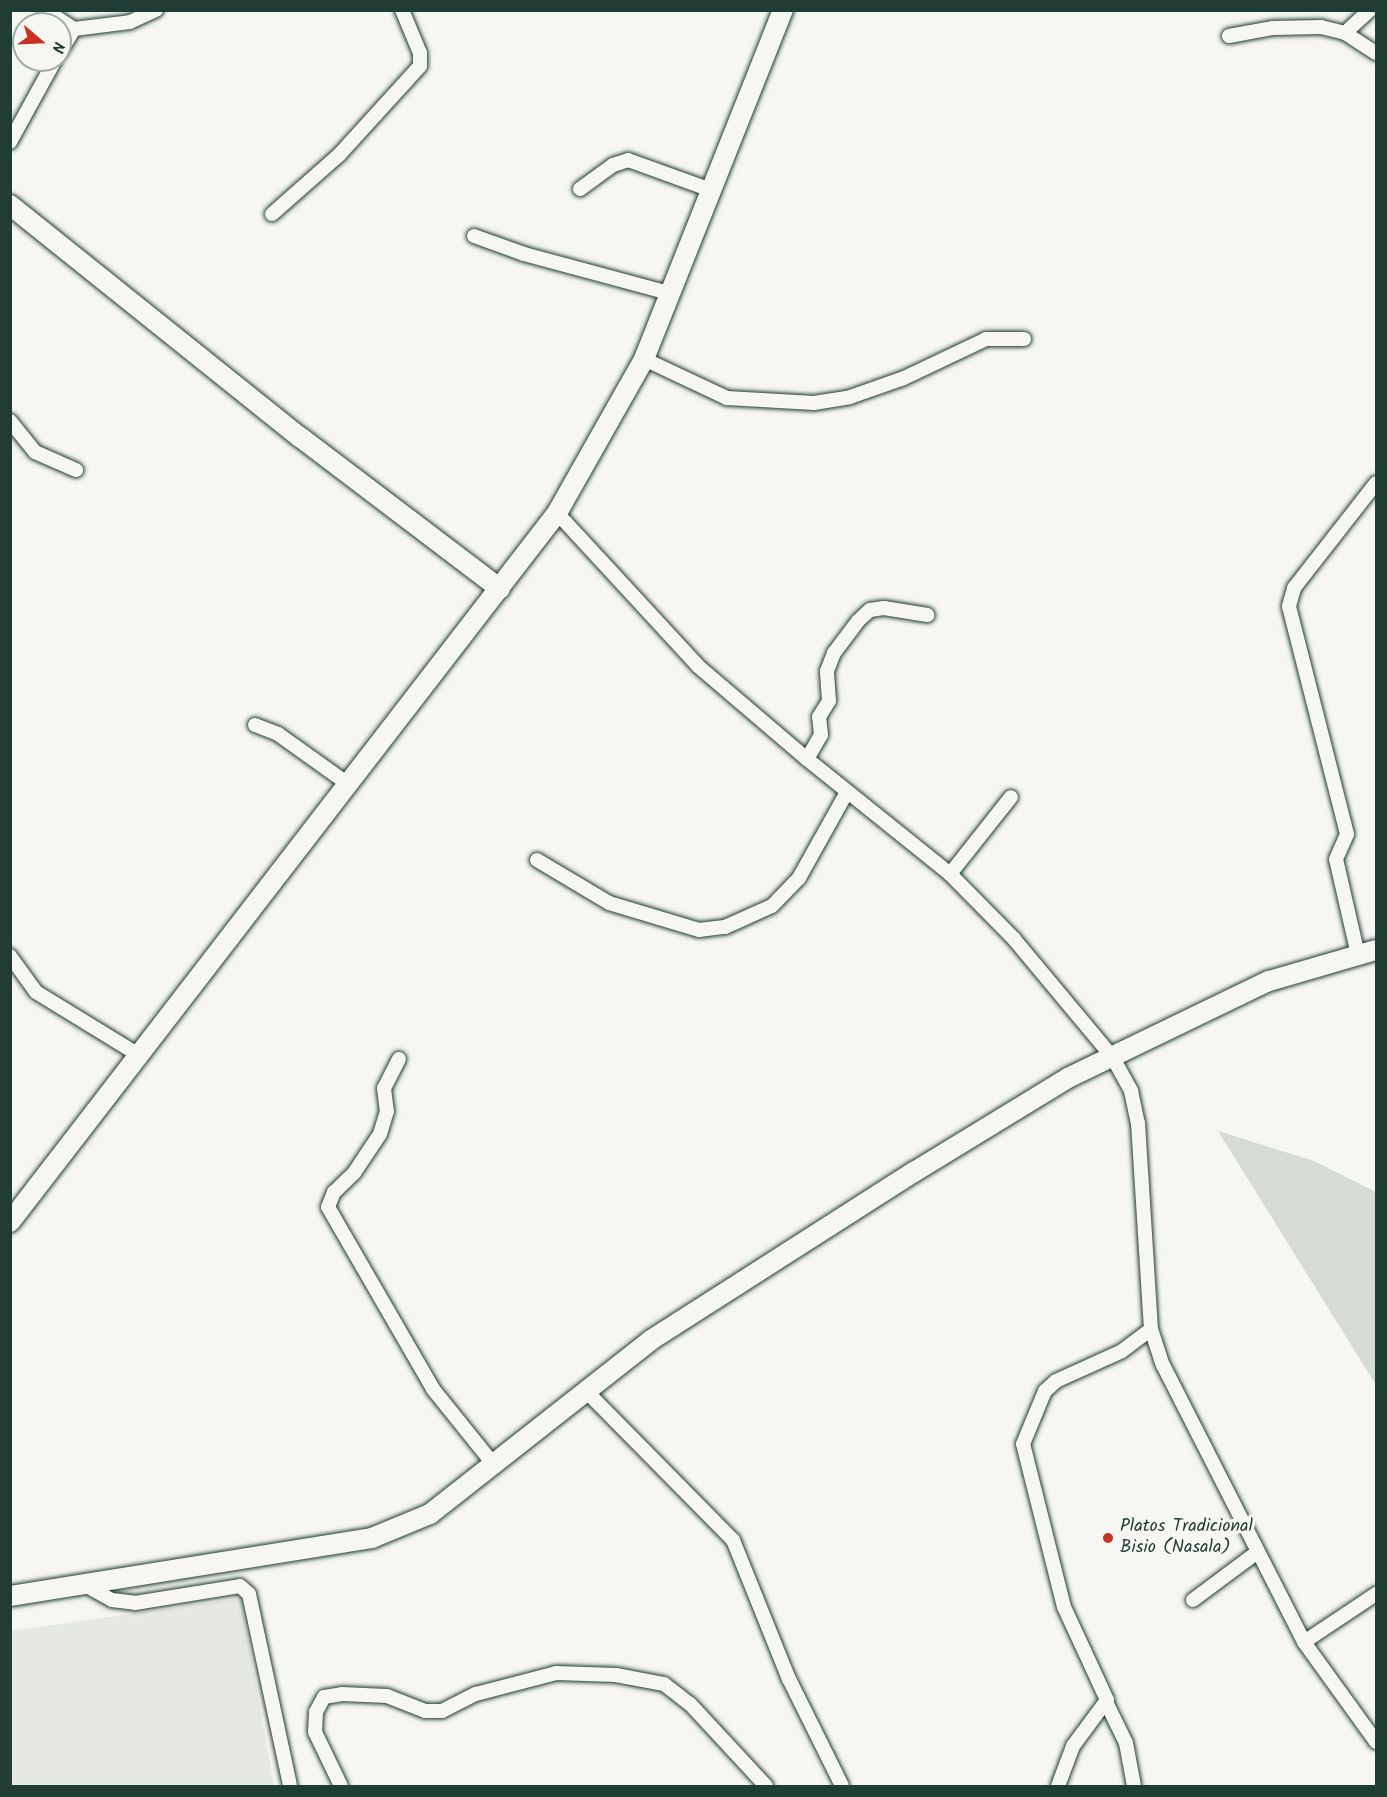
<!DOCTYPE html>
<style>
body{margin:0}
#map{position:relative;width:1387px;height:1797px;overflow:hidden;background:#f6f6f2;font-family:Kalam,sans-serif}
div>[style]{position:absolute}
.built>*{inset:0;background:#e6e8e4}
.green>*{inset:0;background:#d6dbd6}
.roads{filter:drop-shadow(0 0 2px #1f3d34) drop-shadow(0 0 2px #1f3d34)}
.street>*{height:14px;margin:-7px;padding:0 7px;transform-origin:7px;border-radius:7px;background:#f6f6f2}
.secondary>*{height:20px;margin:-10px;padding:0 10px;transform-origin:10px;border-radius:10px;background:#f6f6f2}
.dots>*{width:16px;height:16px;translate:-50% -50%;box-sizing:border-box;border:3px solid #f6f6f2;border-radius:50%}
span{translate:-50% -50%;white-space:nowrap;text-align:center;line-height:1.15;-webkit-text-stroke:6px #f6f6f2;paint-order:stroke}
.poi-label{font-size:18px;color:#1f3d34}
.left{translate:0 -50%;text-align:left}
.frame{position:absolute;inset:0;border:12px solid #1f3d34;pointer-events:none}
.north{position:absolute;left:12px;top:12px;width:60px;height:60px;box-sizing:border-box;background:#f6f6f2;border:2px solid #a0aca6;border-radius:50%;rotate:109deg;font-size:16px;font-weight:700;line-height:24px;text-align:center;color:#1f3d34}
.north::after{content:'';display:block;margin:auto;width:21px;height:27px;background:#c8321e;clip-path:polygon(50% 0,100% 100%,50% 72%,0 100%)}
</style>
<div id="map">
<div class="built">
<i style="clip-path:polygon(241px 1598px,274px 1786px,11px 1786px,11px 1631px)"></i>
</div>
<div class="green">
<i style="clip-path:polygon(1218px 1131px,1314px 1161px,1376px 1192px,1376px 1385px)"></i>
</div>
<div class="roads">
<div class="street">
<i style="left:45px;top:10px;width:35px;rotate:33deg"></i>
<i style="left:74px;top:29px;width:27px;rotate:121deg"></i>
<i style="left:74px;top:29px;width:56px;rotate:-7.1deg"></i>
<i style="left:130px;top:22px;width:29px;rotate:-25deg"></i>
<i style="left:1345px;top:33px;width:34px;rotate:-43deg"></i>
<i style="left:1229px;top:36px;width:45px;rotate:-10.3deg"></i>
<i style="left:1273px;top:28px;width:48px;rotate:-1.2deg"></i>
<i style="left:1321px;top:27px;width:25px;rotate:14deg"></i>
<i style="left:1345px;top:33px;width:37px;rotate:33deg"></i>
<i style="left:10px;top:142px;width:94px;rotate:-61.2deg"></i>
<i style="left:580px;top:189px;width:41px;rotate:-36deg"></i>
<i style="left:613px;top:165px;width:16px;rotate:-18deg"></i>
<i style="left:628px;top:160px;width:88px;rotate:19.9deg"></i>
<i style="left:272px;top:214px;width:89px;rotate:-41.4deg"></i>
<i style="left:339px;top:155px;width:120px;rotate:-47.7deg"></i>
<i style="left:420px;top:66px;width:13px;rotate:-90deg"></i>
<i style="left:420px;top:53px;width:47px;rotate:-112.7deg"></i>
<i style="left:474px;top:236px;width:53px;rotate:19.8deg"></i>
<i style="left:524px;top:254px;width:150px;rotate:15.1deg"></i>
<i style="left:644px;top:359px;width:92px;rotate:25.2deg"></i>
<i style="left:727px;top:398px;width:87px;rotate:3.3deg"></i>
<i style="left:814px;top:403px;width:36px;rotate:-9deg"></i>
<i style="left:850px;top:397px;width:57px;rotate:-19.4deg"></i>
<i style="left:904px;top:378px;width:91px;rotate:-25.4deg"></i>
<i style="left:986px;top:339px;width:38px"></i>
<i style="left:10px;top:421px;width:40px;rotate:51deg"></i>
<i style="left:35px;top:452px;width:45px;rotate:23.7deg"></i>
<i style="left:557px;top:513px;width:208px;rotate:47.3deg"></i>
<i style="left:698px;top:666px;width:143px;rotate:40.5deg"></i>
<i style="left:807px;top:759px;width:184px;rotate:38.8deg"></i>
<i style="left:950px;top:874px;width:91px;rotate:45.4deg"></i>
<i style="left:1014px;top:939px;width:155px;rotate:50.2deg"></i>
<i style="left:1113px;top:1058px;width:38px;rotate:61deg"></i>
<i style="left:1131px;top:1091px;width:33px;rotate:78deg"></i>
<i style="left:1138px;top:1123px;width:206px;rotate:86.4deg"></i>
<i style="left:1151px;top:1329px;width:38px;rotate:72deg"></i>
<i style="left:1163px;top:1365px;width:311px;rotate:63deg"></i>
<i style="left:1304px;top:1642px;width:123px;rotate:54.2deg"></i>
<i style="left:255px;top:725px;width:25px;rotate:21deg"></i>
<i style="left:278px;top:734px;width:86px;rotate:35.5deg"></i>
<i style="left:807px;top:759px;width:28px;rotate:-60deg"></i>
<i style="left:821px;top:735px;width:18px;rotate:-96deg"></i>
<i style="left:819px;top:717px;width:19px;rotate:-58deg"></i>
<i style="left:829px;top:701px;width:30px;rotate:-94deg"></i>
<i style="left:827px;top:671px;width:19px;rotate:-69deg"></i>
<i style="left:834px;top:653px;width:40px;rotate:-53deg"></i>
<i style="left:858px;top:621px;width:16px;rotate:-43deg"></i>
<i style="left:870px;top:610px;width:14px;rotate:-8deg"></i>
<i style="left:884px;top:608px;width:44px;rotate:9.2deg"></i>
<i style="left:537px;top:860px;width:84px;rotate:30.8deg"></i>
<i style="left:609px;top:903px;width:94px;rotate:16.7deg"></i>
<i style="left:699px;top:930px;width:26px;rotate:-7deg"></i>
<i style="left:725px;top:927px;width:51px;rotate:-24.1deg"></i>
<i style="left:772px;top:906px;width:39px;rotate:-46deg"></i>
<i style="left:799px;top:878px;width:98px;rotate:-60.8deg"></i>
<i style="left:950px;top:874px;width:98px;rotate:-51.6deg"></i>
<i style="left:1358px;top:955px;width:98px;rotate:-102.9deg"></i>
<i style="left:1336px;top:859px;width:27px;rotate:-66deg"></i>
<i style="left:1347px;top:834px;width:235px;rotate:-104.3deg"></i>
<i style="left:1289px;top:606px;width:19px;rotate:-74deg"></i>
<i style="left:1294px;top:588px;width:133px;rotate:-52deg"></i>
<i style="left:10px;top:956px;width:44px;rotate:54.2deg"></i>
<i style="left:36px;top:992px;width:121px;rotate:31.5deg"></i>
<i style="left:399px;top:1059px;width:33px;rotate:117deg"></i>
<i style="left:384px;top:1088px;width:23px;rotate:83deg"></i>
<i style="left:387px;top:1111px;width:24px;rotate:107deg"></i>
<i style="left:380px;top:1134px;width:47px;rotate:123.7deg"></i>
<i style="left:354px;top:1173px;width:28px;rotate:136deg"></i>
<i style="left:334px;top:1192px;width:16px;rotate:112deg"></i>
<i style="left:328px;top:1207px;width:210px;rotate:60deg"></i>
<i style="left:433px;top:1389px;width:99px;rotate:51.2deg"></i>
<i style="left:586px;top:1391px;width:209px;rotate:45.4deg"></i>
<i style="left:733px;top:1540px;width:150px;rotate:68.1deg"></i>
<i style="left:789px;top:1679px;width:119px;rotate:63.6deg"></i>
<i style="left:83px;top:1584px;width:33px;rotate:29deg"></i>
<i style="left:112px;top:1600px;width:23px;rotate:7deg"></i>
<i style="left:135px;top:1603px;width:106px;rotate:-9.2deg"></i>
<i style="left:240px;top:1586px;width:12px;rotate:42deg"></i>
<i style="left:249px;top:1594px;width:196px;rotate:77.9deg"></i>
<i style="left:1193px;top:1600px;width:79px;rotate:-36.7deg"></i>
<i style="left:1304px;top:1642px;width:87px;rotate:-33.7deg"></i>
<i style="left:1107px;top:1704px;width:43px;rotate:64deg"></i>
<i style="left:1126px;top:1743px;width:44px;rotate:79.5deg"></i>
<i style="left:341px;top:1786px;width:60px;rotate:-115.7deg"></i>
<i style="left:315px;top:1732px;width:20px;rotate:-87deg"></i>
<i style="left:316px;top:1712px;width:17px;rotate:-62deg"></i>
<i style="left:324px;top:1697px;width:18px;rotate:-9deg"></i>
<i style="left:342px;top:1694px;width:45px;rotate:2.5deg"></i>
<i style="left:387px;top:1696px;width:41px;rotate:21.5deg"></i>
<i style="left:425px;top:1711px;width:17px"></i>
<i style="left:442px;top:1711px;width:38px;rotate:-27deg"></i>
<i style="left:476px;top:1694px;width:83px;rotate:-14.7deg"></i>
<i style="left:556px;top:1673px;width:60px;rotate:1.9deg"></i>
<i style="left:616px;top:1675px;width:49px;rotate:10.6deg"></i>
<i style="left:664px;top:1684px;width:33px;rotate:38deg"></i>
<i style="left:690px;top:1704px;width:112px;rotate:47.2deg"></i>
<i style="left:1058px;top:1786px;width:43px;rotate:-69.4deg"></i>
<i style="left:1073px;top:1746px;width:57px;rotate:-53.5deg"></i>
<i style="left:1107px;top:1700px;width:102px;rotate:-114.8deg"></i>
<i style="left:1064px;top:1607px;width:168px;rotate:-104.1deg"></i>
<i style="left:1023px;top:1444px;width:57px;rotate:-67.5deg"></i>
<i style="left:1045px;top:1391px;width:15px;rotate:-42deg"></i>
<i style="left:1056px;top:1381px;width:72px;rotate:-24.4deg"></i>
<i style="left:1122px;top:1351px;width:36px;rotate:-37deg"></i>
</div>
<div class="secondary">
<i style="left:10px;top:205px;width:371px;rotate:38.7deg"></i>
<i style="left:300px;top:437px;width:251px;rotate:37.2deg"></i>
<i style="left:10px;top:1222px;width:895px;rotate:-52.35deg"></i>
<i style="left:557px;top:513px;width:177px;rotate:-60.5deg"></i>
<i style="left:644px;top:359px;width:376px;rotate:-68.3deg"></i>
<i style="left:10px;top:1596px;width:367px;rotate:-9.1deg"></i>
<i style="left:372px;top:1538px;width:63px;rotate:-22.5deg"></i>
<i style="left:430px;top:1514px;width:281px;rotate:-38.2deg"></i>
<i style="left:651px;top:1340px;width:312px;rotate:-32.6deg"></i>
<i style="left:914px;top:1172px;width:180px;rotate:-31.4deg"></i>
<i style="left:1068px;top:1078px;width:223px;rotate:-25.8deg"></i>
<i style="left:1269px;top:981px;width:111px;rotate:-16.2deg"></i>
</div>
</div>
<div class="dots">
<i style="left:1108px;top:1538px;background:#c8321e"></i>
</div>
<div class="poi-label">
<span class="left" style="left:1120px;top:1538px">Platos Tradicional<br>Bisio (Nasala)</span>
</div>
<div class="frame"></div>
<div class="north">N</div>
</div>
